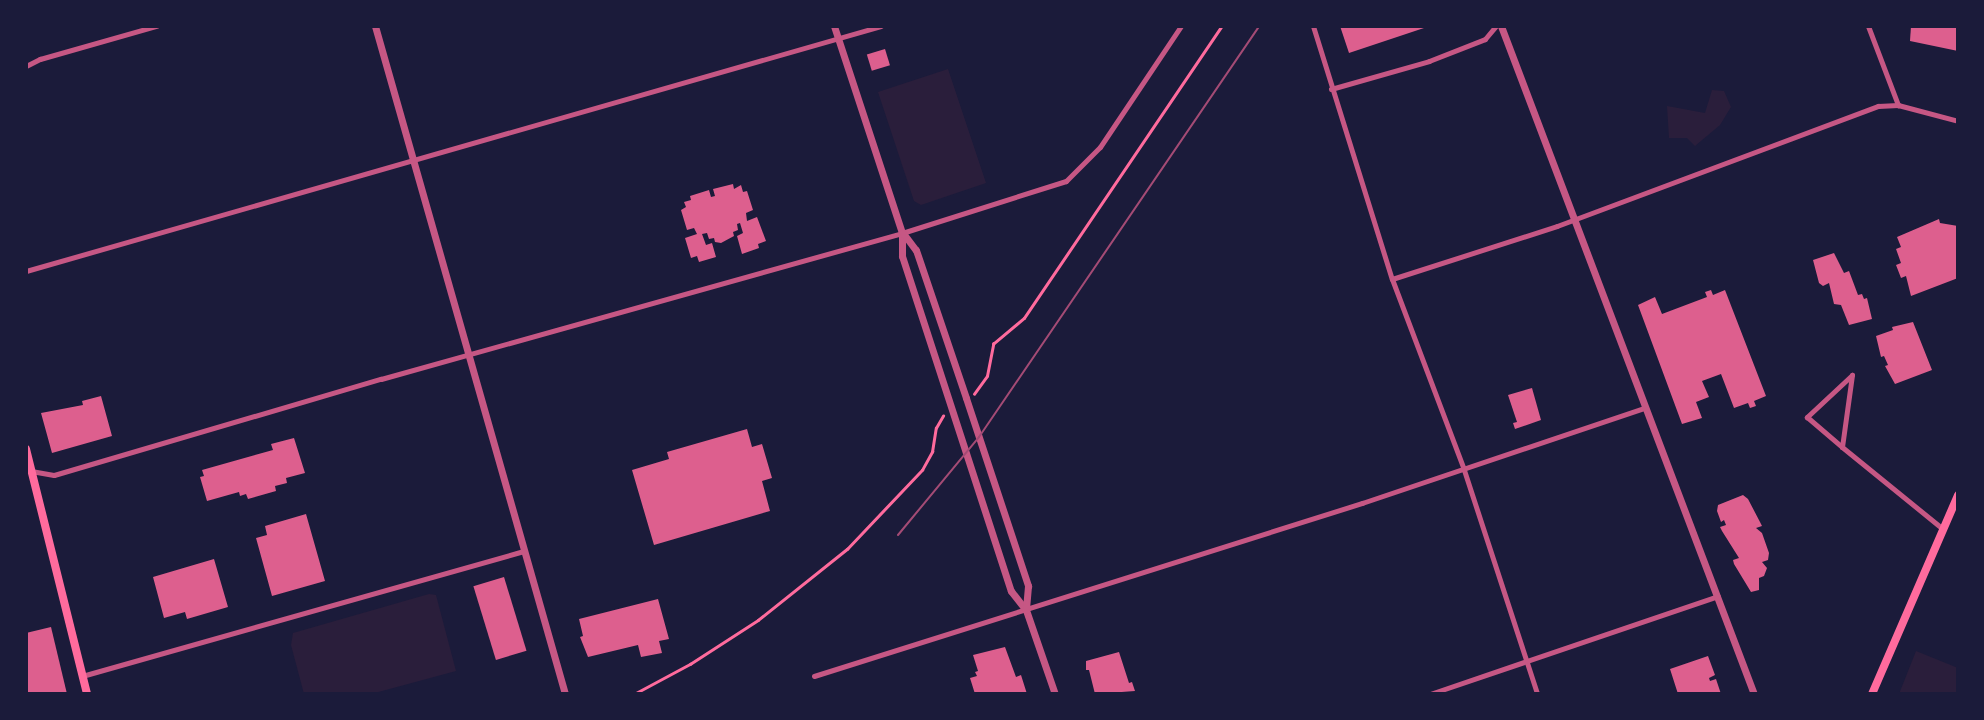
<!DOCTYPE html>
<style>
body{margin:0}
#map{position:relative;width:1984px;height:720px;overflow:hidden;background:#1b1b3a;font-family:Manrope,sans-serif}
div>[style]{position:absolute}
.green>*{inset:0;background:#2a1e3b}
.building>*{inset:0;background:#dd5f8e;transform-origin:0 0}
.path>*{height:2.5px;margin:-1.25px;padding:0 1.25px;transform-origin:1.25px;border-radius:1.25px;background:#ff6b9d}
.minor>*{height:5px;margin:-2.5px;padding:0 2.5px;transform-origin:2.5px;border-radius:2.5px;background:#c65784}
.tertiary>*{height:7px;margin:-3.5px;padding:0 3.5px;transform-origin:3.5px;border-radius:3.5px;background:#c65784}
.secondary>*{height:8px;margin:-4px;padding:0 4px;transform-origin:4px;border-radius:4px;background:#ff6b9d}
.tram>*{height:2px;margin:-1px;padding:0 1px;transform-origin:1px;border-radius:1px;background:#a44b75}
span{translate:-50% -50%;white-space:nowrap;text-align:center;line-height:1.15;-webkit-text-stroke:7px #1b1b3a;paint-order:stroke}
.frame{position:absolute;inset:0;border:28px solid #1b1b3a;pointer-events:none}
</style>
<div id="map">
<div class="green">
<i style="clip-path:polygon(948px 69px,986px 183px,921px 205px,914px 201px,878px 92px)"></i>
<i style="clip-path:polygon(1712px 90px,1724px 91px,1731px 107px,1720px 125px,1695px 146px,1687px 138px,1669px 138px,1667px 106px,1705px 113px)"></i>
<i style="clip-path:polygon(429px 594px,436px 595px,456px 671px,371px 694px,304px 694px,291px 645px,293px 633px)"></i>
<i style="clip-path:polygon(1916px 651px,1958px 668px,1958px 694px,1899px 694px)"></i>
</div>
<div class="building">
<i style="clip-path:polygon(1340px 26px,1427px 26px,1427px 27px,1349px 53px)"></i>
<i style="clip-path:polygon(1911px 26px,1958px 26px,1958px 51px,1910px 41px)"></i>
<i style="left:885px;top:49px;width:17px;height:19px;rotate:73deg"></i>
<i style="clip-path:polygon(733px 184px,734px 189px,741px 185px,743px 192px,747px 191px,753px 210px,746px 213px,747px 221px,757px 217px,766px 241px,758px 244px,759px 248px,742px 254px,737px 236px,743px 233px,740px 223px,737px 224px,738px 230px,733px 232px,734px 236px,721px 243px,715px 242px,714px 238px,709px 239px,707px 233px,702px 234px,706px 245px,712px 243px,716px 257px,699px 262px,697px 256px,691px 258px,685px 238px,697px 234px,694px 228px,687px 230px,681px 210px,686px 207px,684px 202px,691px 200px,690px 196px,709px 190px,711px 197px,715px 196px,713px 189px)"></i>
<i style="clip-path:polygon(1939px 219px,1940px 223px,1958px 226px,1958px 278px,1911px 296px,1906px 276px,1901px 278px,1896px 265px,1901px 263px,1896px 249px,1901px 247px,1897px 237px)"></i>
<i style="clip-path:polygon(1834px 253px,1844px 273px,1849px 271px,1858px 295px,1862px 294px,1864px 299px,1867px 298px,1872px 319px,1849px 325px,1841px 305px,1834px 304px,1829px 283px,1823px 286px,1819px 283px,1813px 260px)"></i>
<i style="clip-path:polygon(1711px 290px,1713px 295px,1725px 290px,1766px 396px,1754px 401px,1756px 406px,1750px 408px,1748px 403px,1734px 408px,1721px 374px,1702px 381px,1709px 397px,1696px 402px,1702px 418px,1682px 424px,1638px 305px,1655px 297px,1662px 314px,1707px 297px,1705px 292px)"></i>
<i style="clip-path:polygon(1913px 322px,1932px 370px,1895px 384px,1885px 366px,1888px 365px,1884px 356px,1881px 357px,1876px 336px,1893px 330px,1892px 327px)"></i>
<i style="clip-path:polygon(1532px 388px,1541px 420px,1515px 429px,1513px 423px,1517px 422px,1508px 395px)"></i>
<i style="clip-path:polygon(101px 396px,112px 436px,52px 453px,41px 413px,83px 405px,82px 401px)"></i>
<i style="clip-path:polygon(747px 429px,752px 447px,762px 444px,772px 478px,762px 481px,770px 511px,654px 545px,632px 470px,669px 459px,667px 452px)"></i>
<i style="clip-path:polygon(294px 438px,305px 473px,286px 478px,287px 483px,275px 486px,276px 491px,248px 499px,246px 494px,240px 496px,239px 492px,207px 501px,200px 477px,204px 476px,202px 470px,273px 450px,271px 444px)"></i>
<i style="clip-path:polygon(1743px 495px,1748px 499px,1760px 522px,1762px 526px,1756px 528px,1762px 533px,1769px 553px,1768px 560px,1762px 562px,1767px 568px,1764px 576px,1759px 578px,1759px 590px,1751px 592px,1734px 564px,1733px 560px,1739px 558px,1722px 531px,1720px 527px,1726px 525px,1724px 520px,1721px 522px,1717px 511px,1718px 505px)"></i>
<i style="clip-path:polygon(306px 514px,325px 581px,272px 596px,256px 538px,267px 535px,265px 526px)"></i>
<i style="clip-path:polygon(214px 559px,228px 607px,187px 619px,185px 612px,164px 618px,153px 577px)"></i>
<i style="left:504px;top:577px;width:77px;height:32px;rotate:73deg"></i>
<i style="clip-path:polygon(658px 599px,669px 639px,659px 641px,662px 653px,641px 657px,638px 645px,588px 657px,580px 637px,583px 636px,579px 619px)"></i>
<i style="clip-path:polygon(51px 627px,67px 694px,26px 694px,26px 633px)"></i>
<i style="clip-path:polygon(1005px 647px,1016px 677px,1021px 675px,1027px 694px,975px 694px,970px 678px,977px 676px,975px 672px,978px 671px,973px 655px)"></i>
<i style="clip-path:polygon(1119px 652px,1129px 683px,1132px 682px,1135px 691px,1095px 694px,1089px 670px,1086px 670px,1086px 661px)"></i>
<i style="clip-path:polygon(1708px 656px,1715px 675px,1709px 678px,1710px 681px,1716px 679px,1721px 694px,1678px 694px,1670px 669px)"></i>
</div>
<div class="path">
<i style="left:974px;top:394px;width:22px;rotate:-54deg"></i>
<i style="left:987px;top:376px;width:33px;rotate:-79deg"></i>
<i style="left:993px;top:344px;width:40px;rotate:-40deg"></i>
<i style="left:1024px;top:318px;width:353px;rotate:-55.9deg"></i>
<i style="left:634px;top:694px;width:64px;rotate:-28.2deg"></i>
<i style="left:690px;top:664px;width:81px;rotate:-32.9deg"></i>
<i style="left:758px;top:620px;width:114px;rotate:-38.6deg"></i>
<i style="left:847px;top:549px;width:109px;rotate:-46.5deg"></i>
<i style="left:922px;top:470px;width:21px;rotate:-61deg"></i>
<i style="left:932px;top:452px;width:24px;rotate:-81deg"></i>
<i style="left:936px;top:428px;width:14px;rotate:-60deg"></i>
</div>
<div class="minor">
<i style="left:1313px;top:26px;width:265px;rotate:72.7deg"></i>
<i style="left:1392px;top:279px;width:204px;rotate:69.3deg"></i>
<i style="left:1464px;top:470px;width:236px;rotate:71.9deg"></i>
<i style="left:1868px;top:26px;width:85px;rotate:69.2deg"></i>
<i style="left:26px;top:66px;width:16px;rotate:-27deg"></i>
<i style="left:40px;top:59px;width:121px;rotate:-15.9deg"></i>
<i style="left:1331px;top:89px;width:102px;rotate:-15.9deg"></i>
<i style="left:1429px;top:61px;width:60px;rotate:-21.4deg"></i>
<i style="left:1485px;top:39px;width:17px;rotate:-50deg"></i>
<i style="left:26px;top:271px;width:889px;rotate:-15.99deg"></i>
<i style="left:1392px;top:279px;width:173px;rotate:-17.8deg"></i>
<i style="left:1557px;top:226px;width:343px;rotate:-20.5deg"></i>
<i style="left:1878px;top:106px;width:20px;rotate:-3deg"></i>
<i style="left:1898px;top:105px;width:62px;rotate:14.9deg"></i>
<i style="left:1842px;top:447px;width:73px;rotate:-82.1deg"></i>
<i style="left:1852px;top:375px;width:62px;rotate:137deg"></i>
<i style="left:1807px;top:417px;width:46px;rotate:40.6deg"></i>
<i style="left:1842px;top:447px;width:130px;rotate:39.1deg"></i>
<i style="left:31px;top:471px;width:23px;rotate:10deg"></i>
<i style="left:54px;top:475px;width:341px;rotate:-16.4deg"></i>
<i style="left:381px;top:379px;width:541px;rotate:-15.65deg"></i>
<i style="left:902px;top:233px;width:172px;rotate:-17.6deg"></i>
<i style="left:1066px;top:181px;width:48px;rotate:-45deg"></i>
<i style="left:1100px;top:147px;width:146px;rotate:-56.2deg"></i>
<i style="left:82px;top:676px;width:459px;rotate:-15.8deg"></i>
<i style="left:814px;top:676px;width:575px;rotate:-17.52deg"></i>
<i style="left:1362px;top:503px;width:298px;rotate:-18.6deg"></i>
<i style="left:1430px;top:694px;width:304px;rotate:-18.8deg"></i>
</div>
<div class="tertiary">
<i style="left:375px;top:26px;width:694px;rotate:74.12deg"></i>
<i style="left:834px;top:26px;width:218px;rotate:71.8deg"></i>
<i style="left:902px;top:233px;width:23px;rotate:90deg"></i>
<i style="left:902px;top:256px;width:352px;rotate:72deg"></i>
<i style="left:1011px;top:591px;width:24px;rotate:52deg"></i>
<i style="left:1026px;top:610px;width:89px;rotate:71deg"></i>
<i style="left:1501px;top:26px;width:714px;rotate:69.26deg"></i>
<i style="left:903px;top:233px;width:21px;rotate:53deg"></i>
<i style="left:916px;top:250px;width:156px;rotate:71.3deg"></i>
<i style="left:966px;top:398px;width:198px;rotate:71.7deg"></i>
<i style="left:1028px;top:586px;width:24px;rotate:95deg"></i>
</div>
<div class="secondary">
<i style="left:26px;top:449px;width:252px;rotate:76deg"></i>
<i style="left:1872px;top:694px;width:217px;rotate:-66.6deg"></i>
</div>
<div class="tram">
<i style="left:898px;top:535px;width:127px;rotate:-50.4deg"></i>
<i style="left:979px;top:437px;width:497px;rotate:-55.7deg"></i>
</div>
<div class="frame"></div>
</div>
